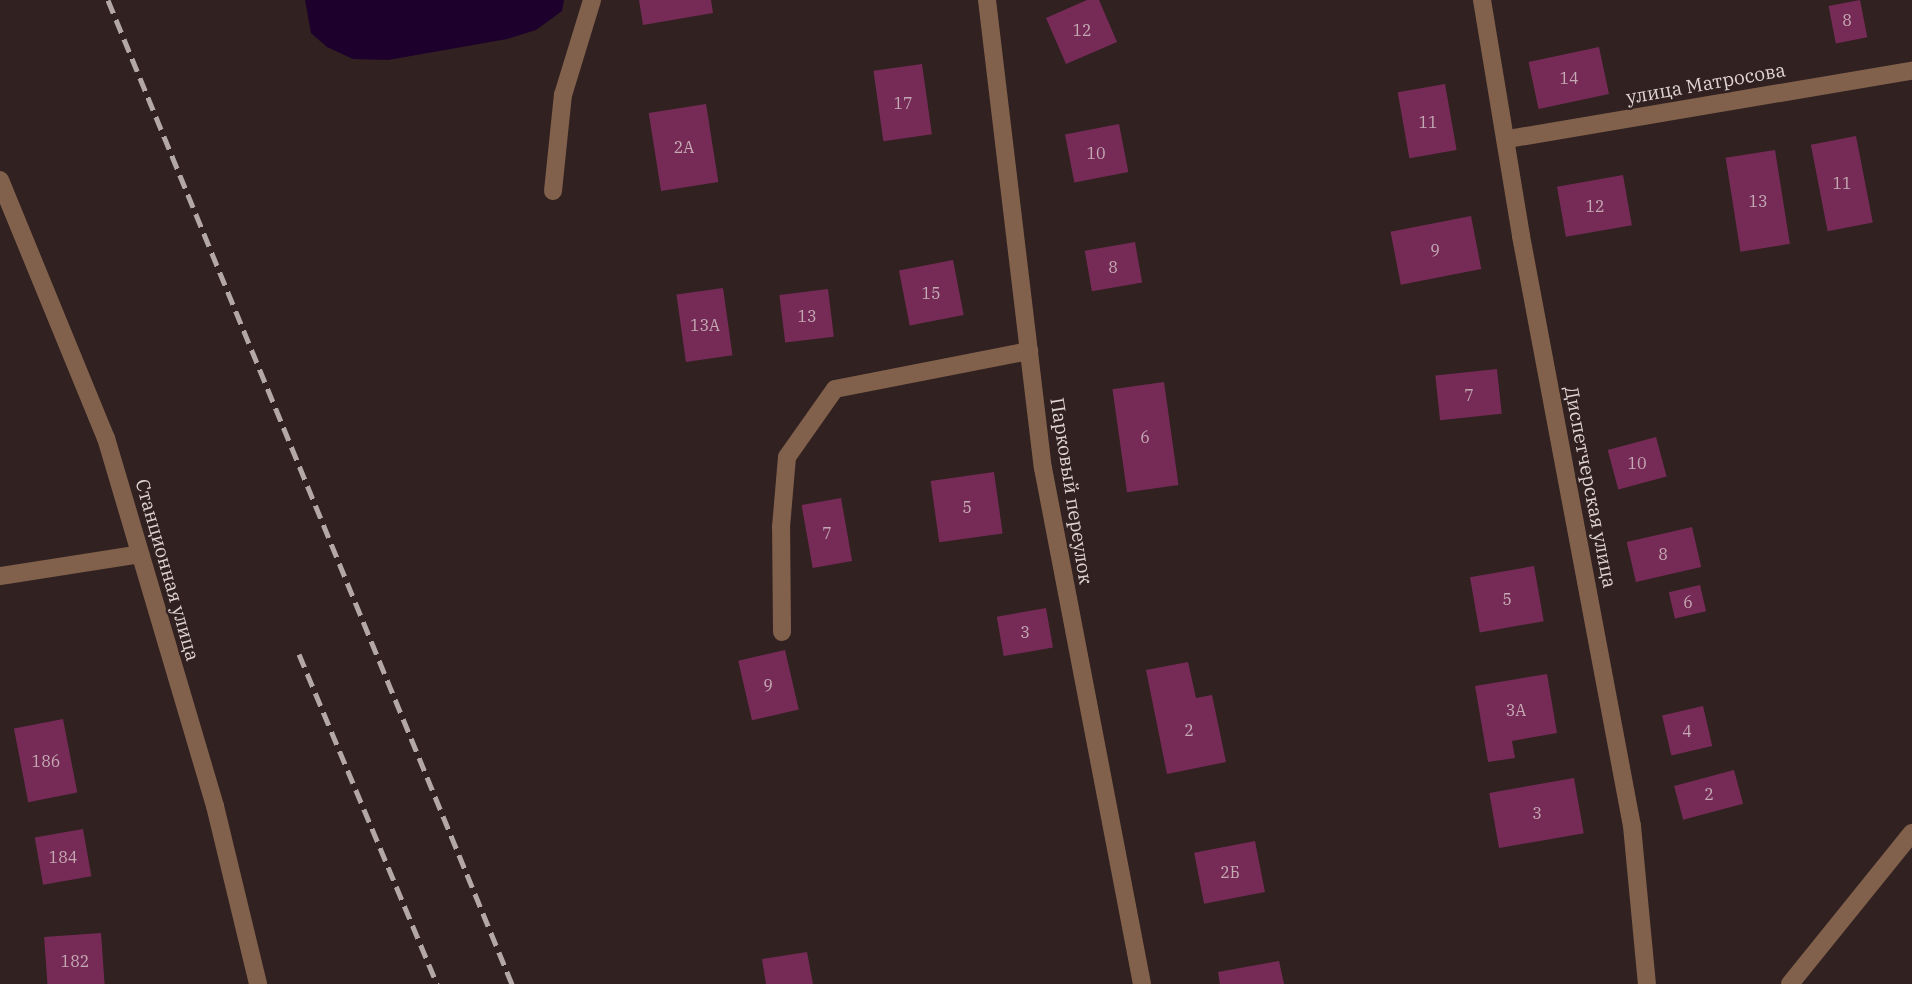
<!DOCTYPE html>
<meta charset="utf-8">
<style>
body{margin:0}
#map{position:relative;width:1912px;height:984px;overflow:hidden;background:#312121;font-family:"IBM Plex Serif",serif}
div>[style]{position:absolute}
.water>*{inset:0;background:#1d002c}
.building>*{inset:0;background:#762b57;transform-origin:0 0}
.minor>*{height:18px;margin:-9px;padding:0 9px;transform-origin:9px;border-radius:9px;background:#81614b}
.rail>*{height:5px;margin-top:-2.5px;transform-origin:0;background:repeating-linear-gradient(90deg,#b4a7a7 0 14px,transparent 0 21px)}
span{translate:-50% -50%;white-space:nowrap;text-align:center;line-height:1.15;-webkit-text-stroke:5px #312121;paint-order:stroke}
.number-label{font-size:16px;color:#c5aab4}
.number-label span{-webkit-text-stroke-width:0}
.street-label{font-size:19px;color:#dfd4d3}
</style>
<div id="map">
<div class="water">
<i style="clip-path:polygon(305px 0,564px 0,562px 11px,536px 30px,507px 39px,388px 60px,353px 59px,327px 47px,311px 33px)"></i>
</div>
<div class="building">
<i style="clip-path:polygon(639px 0,711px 0,713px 13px,643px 25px)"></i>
<i style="clip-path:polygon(1087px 0,1099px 0,1117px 42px,1066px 64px,1046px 18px)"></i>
<i style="left:1860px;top:0;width:38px;height:32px;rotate:79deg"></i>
<i style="left:1599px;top:47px;width:48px;height:72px;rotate:78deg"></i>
<i style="left:922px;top:64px;width:71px;height:49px;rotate:82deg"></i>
<i style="left:1445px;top:84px;width:67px;height:48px;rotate:80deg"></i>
<i style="left:706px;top:104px;width:79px;height:58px;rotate:81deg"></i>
<i style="left:1119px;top:124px;width:49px;height:55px;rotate:79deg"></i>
<i style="left:1856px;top:136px;width:88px;height:46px;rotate:79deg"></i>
<i style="left:1775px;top:150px;width:95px;height:50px;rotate:81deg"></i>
<i style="left:1623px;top:175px;width:51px;height:67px;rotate:80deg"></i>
<i style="left:1471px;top:216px;width:54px;height:82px;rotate:79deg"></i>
<i style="left:1135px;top:242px;width:41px;height:51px;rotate:80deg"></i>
<i style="left:953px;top:260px;width:56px;height:55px;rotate:79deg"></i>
<i style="left:723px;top:288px;width:68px;height:47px;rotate:82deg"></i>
<i style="left:828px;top:289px;width:48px;height:49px;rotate:83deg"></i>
<i style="left:1497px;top:369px;width:45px;height:62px;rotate:84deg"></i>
<i style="left:1164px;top:382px;width:104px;height:52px;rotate:82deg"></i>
<i style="left:1656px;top:437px;width:41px;height:50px;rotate:75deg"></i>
<i style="left:994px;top:472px;width:62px;height:64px;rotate:82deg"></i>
<i style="left:841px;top:498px;width:64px;height:40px;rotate:80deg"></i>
<i style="left:1692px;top:527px;width:41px;height:67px;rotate:77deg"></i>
<i style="left:1534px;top:566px;width:56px;height:65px;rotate:80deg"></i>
<i style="left:1700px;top:585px;width:27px;height:32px;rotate:77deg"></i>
<i style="left:1046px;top:608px;width:40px;height:50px;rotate:80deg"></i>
<i style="left:785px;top:650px;width:61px;height:48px;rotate:77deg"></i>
<i style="clip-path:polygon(1188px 662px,1196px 698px,1212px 695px,1226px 762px,1167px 774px,1146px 670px)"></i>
<i style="clip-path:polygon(1547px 674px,1557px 733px,1512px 741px,1515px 758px,1488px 762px,1475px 686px)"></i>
<i style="left:1703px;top:706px;width:41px;height:42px;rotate:77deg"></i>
<i style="left:63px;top:719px;width:75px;height:50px;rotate:79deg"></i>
<i style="left:1734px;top:770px;width:35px;height:62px;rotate:75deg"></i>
<i style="left:1574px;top:778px;width:56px;height:86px;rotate:80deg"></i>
<i style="left:83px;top:829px;width:48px;height:49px;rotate:80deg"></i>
<i style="left:1255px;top:841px;width:52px;height:62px;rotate:79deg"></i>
<i style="left:101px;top:933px;width:51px;height:57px;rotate:86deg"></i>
<i style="clip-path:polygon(807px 952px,813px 984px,766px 984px,762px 959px)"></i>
<i style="clip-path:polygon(1279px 961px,1284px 984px,1220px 984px,1218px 972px)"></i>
</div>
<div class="minor">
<i style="left:987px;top:0;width:471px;rotate:83.2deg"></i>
<i style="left:1043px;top:468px;width:525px;rotate:79.14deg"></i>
<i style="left:1482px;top:0;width:239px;rotate:80.6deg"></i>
<i style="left:1521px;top:236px;width:600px;rotate:79.35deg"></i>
<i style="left:1632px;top:826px;width:159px;rotate:84.6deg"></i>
<i style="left:1508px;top:139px;width:410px;rotate:-9.6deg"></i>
<i style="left:0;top:180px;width:279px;rotate:67.7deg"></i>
<i style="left:106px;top:438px;width:384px;rotate:73.5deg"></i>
<i style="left:215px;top:806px;width:183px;rotate:76.4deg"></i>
<i style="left:553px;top:191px;width:97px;rotate:-84.1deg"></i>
<i style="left:563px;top:95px;width:99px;rotate:-73deg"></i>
<i style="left:0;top:576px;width:142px;rotate:-8.9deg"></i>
<i style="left:782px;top:632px;width:105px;rotate:-90.5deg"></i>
<i style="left:781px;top:527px;width:70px;rotate:-85.1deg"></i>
<i style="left:787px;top:457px;width:83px;rotate:-54.8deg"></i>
<i style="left:835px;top:389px;width:198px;rotate:-11.1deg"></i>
<i style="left:1790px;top:984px;width:194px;rotate:-51.1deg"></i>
</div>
<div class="rail">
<i style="left:108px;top:0;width:1064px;rotate:67.68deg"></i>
<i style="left:299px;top:654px;width:358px;rotate:67.3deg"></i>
</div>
<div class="number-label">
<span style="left:1847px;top:20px">8</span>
<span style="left:1082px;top:30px">12</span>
<span style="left:1569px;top:78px">14</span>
<span style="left:903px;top:103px">17</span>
<span style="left:1428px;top:122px">11</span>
<span style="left:684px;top:147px">2А</span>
<span style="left:1096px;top:153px">10</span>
<span style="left:1842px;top:183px">11</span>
<span style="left:1758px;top:201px">13</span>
<span style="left:1595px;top:206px">12</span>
<span style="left:1435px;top:250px">9</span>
<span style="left:1113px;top:267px">8</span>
<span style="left:931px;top:293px">15</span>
<span style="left:807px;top:316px">13</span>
<span style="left:705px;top:325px">13А</span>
<span style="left:1469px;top:395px">7</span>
<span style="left:1145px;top:437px">6</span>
<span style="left:1637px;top:463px">10</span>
<span style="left:967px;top:507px">5</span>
<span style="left:827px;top:533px">7</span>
<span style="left:1663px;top:554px">8</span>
<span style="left:1507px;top:599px">5</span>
<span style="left:1688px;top:602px">6</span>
<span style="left:1025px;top:632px">3</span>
<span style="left:768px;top:685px">9</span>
<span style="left:1516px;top:710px">3А</span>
<span style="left:1189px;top:730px">2</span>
<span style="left:1687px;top:731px">4</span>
<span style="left:46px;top:761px">186</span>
<span style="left:1709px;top:794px">2</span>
<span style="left:1537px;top:813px">3</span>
<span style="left:63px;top:857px">184</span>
<span style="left:1230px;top:872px">2Б</span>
<span style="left:75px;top:961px">182</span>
</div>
<div class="street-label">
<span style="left:1706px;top:84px;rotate:-10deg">улица Матросова</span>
<span style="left:1590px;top:487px;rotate:79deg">Диспетчерская улица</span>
<span style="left:1071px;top:491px;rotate:81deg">Парковый переулок</span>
<span style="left:167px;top:570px;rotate:74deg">Станционная улица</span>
</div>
</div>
